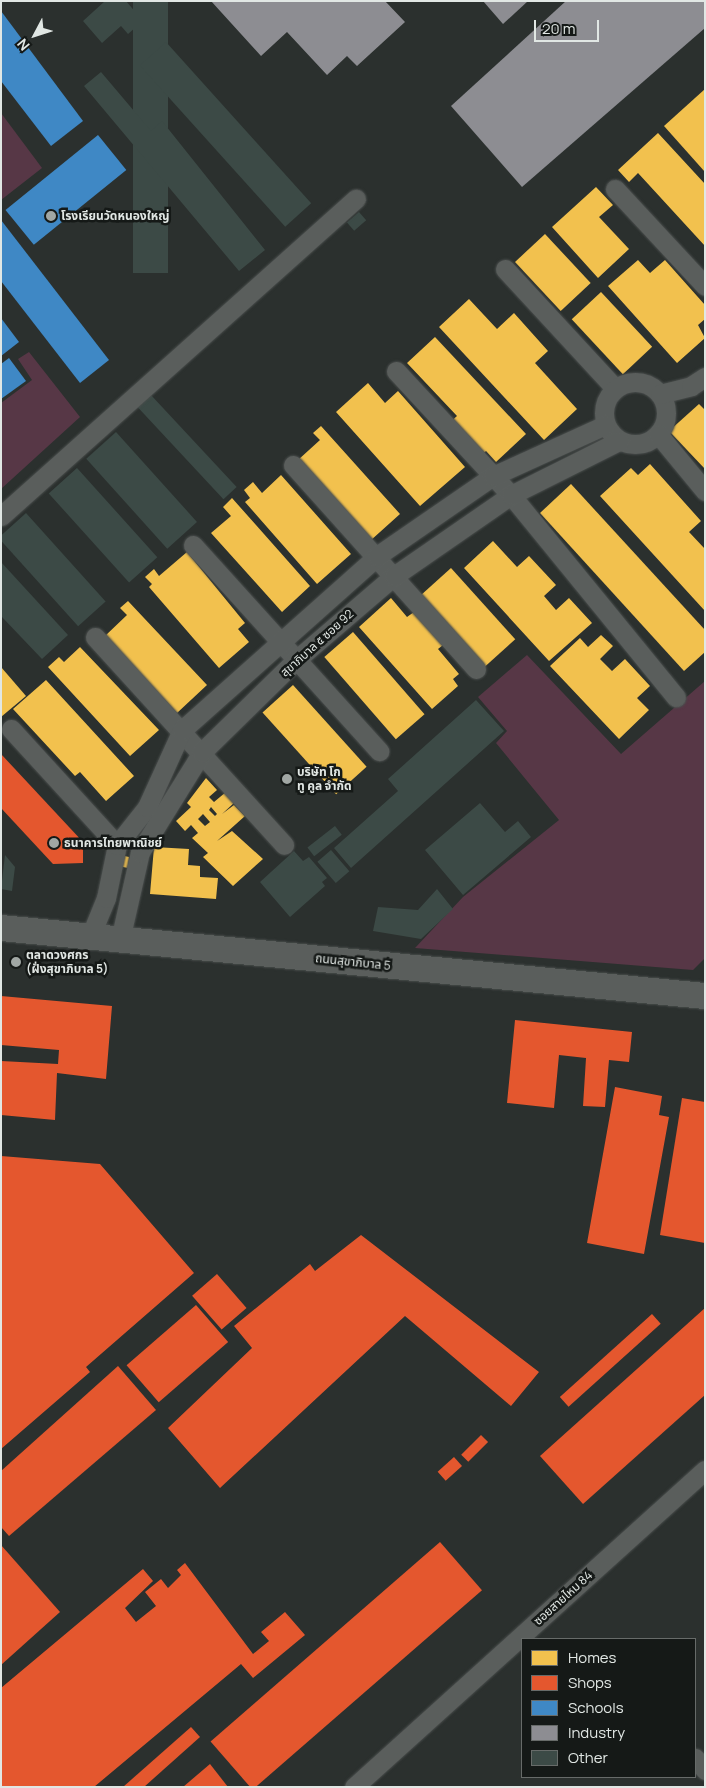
<!DOCTYPE html>
<meta charset="utf-8">
<style>
body{margin:0}
#map{position:relative;width:706px;height:1788px;overflow:hidden;background:#2b302e;font-family:Manrope,"Noto Sans Thai",sans-serif}
div>[style]{position:absolute}
.green>*{inset:0;background:#573746}
.homes>*{inset:0;background:#f2c14e;transform-origin:0 0}
.shops>*{inset:0;background:#e4572e;transform-origin:0 0}
.schools>*{inset:0;background:#3f88c5;transform-origin:0 0}
.industry>*{inset:0;background:#8d8d92}
.building>*{inset:0;background:#3c4a46;transform-origin:0 0}
.roads{filter:drop-shadow(0 0 1px #494d4c) drop-shadow(0 0 1px #494d4c)}
.street>*{height:19px;margin:-9.5px;padding:0 9.5px;transform-origin:9.5px;border-radius:9.5px;background:#5a5e5c}
.street>.ring{margin:-9.5px;padding:0;box-sizing:content-box;background:none;border:19px solid #5a5e5c;border-radius:50%}
.secondary>*{height:26px;margin:-13px;padding:0 13px;transform-origin:13px;border-radius:13px;background:#5a5e5c}
.dots>*{width:14px;height:14px;translate:-50% -50%;box-sizing:border-box;border:2px solid #151917;border-radius:50%}
span{translate:-50% -50%;white-space:nowrap;text-align:center;line-height:1.15;-webkit-text-stroke:5px #151917;paint-order:stroke}
.poi-label{font-size:12px;color:#e1e7e4;font-weight:700}
.left{translate:0 -50%;text-align:left}
.street-label{font-size:12px;color:#e1e7e4}
.frame{position:absolute;inset:0;border:2px solid #e1e7e4;pointer-events:none}
.legend{position:absolute;left:521px;top:1638px;width:175px;height:140px;box-sizing:border-box;background:#151917;border:1px solid #676b69;margin:0;padding:6px 9px;list-style:none;font-size:15px;color:#e1e7e4}
.legend li{display:flex;align-items:center;gap:10px;height:25px}
.legend b{width:25px;border:1px solid #676b69}
.north{position:absolute;left:10px;top:10px;width:50px;height:50px;-webkit-text-stroke:4px #151917;paint-order:stroke;rotate:230deg;font-size:14px;font-weight:700;line-height:20px;text-align:center;color:#e1e7e4}
.north::after{content:'';display:block;margin:auto;width:18px;height:22px;background:#e1e7e4;clip-path:polygon(50% 0,100% 100%,50% 72%,0 100%)}
.scale{position:absolute;left:534px;top:20px;width:65px;height:22px;box-sizing:border-box;border:2px solid #e1e7e4;border-top:0;padding-left:6px;font-size:15px;line-height:18px;white-space:nowrap;color:#e1e7e4;-webkit-text-stroke:4px #151917;paint-order:stroke}
</style>
<div id="map">
<div class="green">
<i style="clip-path:polygon(1px 113px,42px 168px,1px 200px)"></i>
<i style="clip-path:polygon(29px 352px,80px 417px,1px 489px,1px 403px,32px 380px,18px 359px)"></i>
<i style="clip-path:polygon(527px 655px,621px 754px,705px 681px,705px 958px,693px 970px,415px 948px,463px 897px,559px 820px,496px 743px,507px 731px,478px 697px)"></i>
</div>
<div class="homes">
<i style="clip-path:polygon(705px 89px,705px 172px,664px 126px)"></i>
<i style="clip-path:polygon(658px 133px,705px 184px,705px 246px,638px 173px,629px 182px,618px 170px)"></i>
<i style="clip-path:polygon(596px 187px,613px 205px,599px 217px,629px 249px,598px 278px,552px 227px)"></i>
<i style="left:545px;top:234px;width:67px;height:41px;rotate:47deg"></i>
<i style="clip-path:polygon(638px 260px,650px 273px,665px 260px,705px 305px,705px 319px,698px 325px,705px 338px,677px 363px,608px 286px)"></i>
<i style="left:601px;top:292px;width:75px;height:40px;rotate:47deg"></i>
<i style="clip-path:polygon(469px 299px,497px 329px,514px 313px,548px 351px,535px 363px,577px 409px,544px 440px,439px 327px)"></i>
<i style="clip-path:polygon(435px 337px,526px 434px,496px 462px,486px 451px,478px 458px,447px 425px,457px 416px,407px 363px)"></i>
<i style="clip-path:polygon(368px 383px,385px 403px,398px 391px,465px 467px,420px 506px,336px 412px)"></i>
<i style="clip-path:polygon(699px 404px,705px 410px,705px 469px,669px 431px)"></i>
<i style="clip-path:polygon(321px 426px,400px 514px,370px 541px,298px 460px,320px 440px,313px 433px)"></i>
<i style="clip-path:polygon(650px 464px,701px 521px,689px 532px,705px 549px,705px 611px,600px 496px,631px 468px,638px 475px)"></i>
<i style="clip-path:polygon(281px 475px,351px 554px,317px 584px,245px 502px,250px 498px,244px 490px,253px 482px,262px 493px)"></i>
<i style="clip-path:polygon(571px 484px,705px 630px,705px 652px,684px 671px,540px 513px)"></i>
<i style="clip-path:polygon(232px 498px,310px 586px,282px 612px,211px 533px,231px 516px,223px 507px)"></i>
<i style="clip-path:polygon(493px 541px,517px 567px,529px 556px,556px 585px,544px 596px,556px 610px,569px 598px,592px 623px,549px 661px,464px 568px)"></i>
<i style="clip-path:polygon(187px 552px,245px 623px,238px 629px,249px 642px,219px 668px,149px 587px,152px 584px,145px 577px,154px 569px,159px 576px)"></i>
<i style="left:451px;top:568px;width:96px;height:41px;rotate:48deg"></i>
<i style="clip-path:polygon(391px 598px,407px 617px,414px 612px,443px 645px,438px 649px,459px 674px,453px 679px,458px 686px,432px 709px,359px 627px)"></i>
<i style="clip-path:polygon(128px 601px,207px 685px,177px 713px,105px 636px,127px 615px,120px 608px)"></i>
<i style="left:353px;top:632px;width:109px;height:38px;rotate:49deg"></i>
<i style="clip-path:polygon(601px 635px,613px 646px,600px 659px,612px 671px,625px 659px,650px 686px,637px 698px,649px 710px,619px 739px,550px 666px,580px 638px,588px 647px)"></i>
<i style="clip-path:polygon(80px 647px,159px 730px,130px 756px,48px 667px,59px 657px,64px 662px)"></i>
<i style="clip-path:polygon(1px 667px,26px 696px,1px 717px)"></i>
<i style="clip-path:polygon(46px 680px,134px 776px,106px 801px,80px 772px,75px 776px,13px 709px)"></i>
<i style="left:293px;top:685px;width:110px;height:41px;rotate:48deg"></i>
<i style="clip-path:polygon(evenodd,206px 778px,217px 790px,209px 797px,214px 802px,226px 792px,235px 802px,222px 814px,234px 805px,245px 816px,217px 841px,232px 831px,263px 859px,233px 886px,203px 857px,208px 853px,192px 838px,198px 833px,191px 825px,185px 831px,176px 821px,191px 807px,187px 803px,206px 778px,211px 807px,217px 814px,215px 816px,209px 810px,211px 807px,206px 778px,203px 814px,210px 822px,205px 826px,198px 819px,203px 814px)"></i>
<i style="clip-path:polygon(154px 847px,189px 849px,188px 865px,200px 866px,200px 877px,218px 878px,216px 899px,150px 894px)"></i>
<i style="clip-path:polygon(120px 855px,129px 857px,128px 868px,118px 866px)"></i>
</div>
<div class="shops">
<i style="clip-path:polygon(1px 754px,83px 842px,83px 863px,53px 864px,1px 808px)"></i>
<i style="clip-path:polygon(1px 996px,112px 1006px,106px 1079px,57px 1073px,55px 1120px,1px 1115px,1px 1061px,58px 1064px,59px 1050px,1px 1045px)"></i>
<i style="clip-path:polygon(515px 1020px,632px 1032px,629px 1062px,609px 1060px,605px 1107px,583px 1106px,586px 1058px,559px 1055px,554px 1108px,507px 1103px)"></i>
<i style="clip-path:polygon(615px 1087px,662px 1096px,659px 1115px,669px 1117px,644px 1254px,587px 1243px)"></i>
<i style="clip-path:polygon(682px 1098px,705px 1102px,705px 1243px,660px 1235px)"></i>
<i style="clip-path:polygon(1px 1156px,100px 1164px,194px 1273px,86px 1367px,90px 1372px,1px 1449px)"></i>
<i style="clip-path:polygon(361px 1235px,539px 1372px,511px 1406px,405px 1316px,220px 1488px,168px 1428px,252px 1348px,234px 1326px,310px 1264px,315px 1271px)"></i>
<i style="left:217px;top:1274px;width:45px;height:33px;rotate:49deg"></i>
<i style="left:196px;top:1305px;width:49px;height:92px;rotate:49deg"></i>
<i style="clip-path:polygon(705px 1308px,705px 1395px,583px 1504px,540px 1456px)"></i>
<i style="left:652px;top:1314px;width:13px;height:124px;rotate:48deg"></i>
<i style="clip-path:polygon(118px 1366px,156px 1410px,9px 1536px,1px 1527px,1px 1471px)"></i>
<i style="left:481px;top:1435px;width:10px;height:28px;rotate:45deg"></i>
<i style="left:454px;top:1457px;width:12px;height:22px;rotate:48deg"></i>
<i style="left:440px;top:1542px;width:64px;height:304px;rotate:49deg"></i>
<i style="clip-path:polygon(1px 1545px,60px 1612px,1px 1665px)"></i>
<i style="clip-path:polygon(185px 1563px,253px 1654px,269px 1641px,261px 1632px,285px 1612px,305px 1635px,253px 1678px,241px 1664px,94px 1787px,1px 1787px,1px 1688px,143px 1569px,153px 1581px,125px 1608px,136px 1622px,156px 1606px,145px 1592px,161px 1579px,168px 1588px,181px 1575px,177px 1570px)"></i>
<i style="clip-path:polygon(191px 1727px,200px 1737px,144px 1787px,123px 1787px)"></i>
<i style="clip-path:polygon(210px 1764px,228px 1787px,183px 1787px)"></i>
</div>
<div class="schools">
<i style="clip-path:polygon(1px 11px,83px 121px,51px 146px,1px 81px)"></i>
<i style="left:98px;top:135px;width:45px;height:119px;rotate:51deg"></i>
<i style="clip-path:polygon(1px 220px,109px 360px,80px 383px,1px 281px)"></i>
<i style="clip-path:polygon(1px 318px,19px 342px,1px 356px)"></i>
<i style="clip-path:polygon(9px 358px,26px 381px,1px 399px,1px 364px)"></i>
</div>
<div class="industry">
<i style="clip-path:polygon(211px 1px,385px 1px,405px 22px,357px 66px,347px 56px,327px 75px,287px 32px,261px 56px)"></i>
<i style="clip-path:polygon(483px 1px,528px 1px,503px 24px)"></i>
<i style="clip-path:polygon(566px 1px,705px 1px,705px 28px,522px 187px,451px 106px)"></i>
</div>
<div class="building">
<i style="clip-path:polygon(105px 1px,126px 1px,143px 21px,128px 34px,121px 26px,102px 43px,83px 21px)"></i>
<i style="left:133px;top:1px;width:35px;height:272px"></i>
<i style="left:166px;top:42px;width:217px;height:35px;rotate:48deg"></i>
<i style="clip-path:polygon(101px 72px,151px 131px,162px 121px,265px 250px,239px 271px,84px 86px)"></i>
<i style="left:359px;top:212px;width:11px;height:16px;rotate:49deg"></i>
<i style="left:150px;top:394px;width:127px;height:18px;rotate:47deg"></i>
<i style="left:116px;top:432px;width:121px;height:40px;rotate:48deg"></i>
<i style="left:77px;top:468px;width:120px;height:38px;rotate:48deg"></i>
<i style="left:26px;top:513px;width:119px;height:37px;rotate:48deg"></i>
<i style="clip-path:polygon(1px 562px,68px 635px,42px 659px,1px 616px)"></i>
<i style="clip-path:polygon(476px 700px,504px 731px,351px 868px,334px 848px,398px 791px,388px 779px)"></i>
<i style="clip-path:polygon(480px 803px,505px 832px,518px 821px,531px 837px,463px 895px,425px 850px)"></i>
<i style="left:335px;top:826px;width:11px;height:35px;rotate:52deg"></i>
<i style="left:331px;top:850px;width:28px;height:18px;rotate:49deg"></i>
<i style="clip-path:polygon(294px 851px,303px 861px,309px 857px,327px 878px,322px 882px,325px 886px,290px 917px,260px 882px)"></i>
<i style="clip-path:polygon(5px 855px,15px 867px,12px 891px,1px 889px)"></i>
<i style="clip-path:polygon(437px 889px,453px 909px,421px 939px,373px 931px,378px 907px,418px 910px)"></i>
</div>
<div class="roads">
<div class="street">
<i style="left:615px;top:189px;width:132px;rotate:47.1deg"></i>
<i style="left:505px;top:269px;width:162px;rotate:47.3deg"></i>
<i style="left:396px;top:371px;width:169px;rotate:47.2deg"></i>
<i style="left:511px;top:495px;width:261px;rotate:50.8deg"></i>
<i class="ring" style="left:604px;top:382px;width:43px;height:43px"></i>
<i style="left:660px;top:394px;width:32px;rotate:-14deg"></i>
<i style="left:691px;top:386px;width:17px;rotate:-33deg"></i>
<i style="left:658px;top:434px;width:74px;rotate:50.5deg"></i>
<i style="left:293px;top:465px;width:274px;rotate:48.1deg"></i>
<i style="left:1px;top:516px;width:476px;rotate:-41.8deg"></i>
<i style="left:193px;top:545px;width:278px;rotate:47.9deg"></i>
<i style="left:95px;top:637px;width:281px;rotate:47.7deg"></i>
<i style="left:11px;top:729px;width:157px;rotate:47.6deg"></i>
<i style="left:90px;top:937px;width:42px;rotate:-67.7deg"></i>
<i style="left:106px;top:898px;width:54px;rotate:-78.3deg"></i>
<i style="left:117px;top:845px;width:48px;rotate:-51.7deg"></i>
<i style="left:147px;top:807px;width:85px;rotate:-65.6deg"></i>
<i style="left:182px;top:730px;width:261px;rotate:-41.7deg"></i>
<i style="left:377px;top:556px;width:141px;rotate:-34.6deg"></i>
<i style="left:493px;top:476px;width:123px;rotate:-24.5deg"></i>
<i style="left:120px;top:940px;width:90px;rotate:-77.2deg"></i>
<i style="left:140px;top:852px;width:118px;rotate:-58.2deg"></i>
<i style="left:202px;top:752px;width:133px;rotate:-44.4deg"></i>
<i style="left:297px;top:659px;width:128px;rotate:-40.6deg"></i>
<i style="left:394px;top:576px;width:142px;rotate:-34.7deg"></i>
<i style="left:511px;top:495px;width:121px;rotate:-26.6deg"></i>
<i style="left:695px;top:1758px;width:16px;rotate:50deg"></i>
<i style="left:354px;top:1787px;width:473px;rotate:-42.1deg"></i>
</div>
<div class="secondary">
<i style="left:1px;top:928px;width:707px;rotate:5.52deg"></i>
</div>
</div>
<div class="dots">
<i style="left:51px;top:216px;background:#a1a7a4"></i>
<i style="left:287px;top:779px;background:#a1a7a4"></i>
<i style="left:54px;top:843px;background:#a1a7a4"></i>
<i style="left:16px;top:962px;background:#a1a7a4"></i>
</div>
<div class="poi-label">
<span class="left" style="left:61px;top:216px">โรงเรียนวัดหนองใหญ่</span>
<span class="left" style="left:297px;top:779px">บริษัท โก<br>ทู คูล จำกัด</span>
<span class="left" style="left:64px;top:843px">ธนาคารไทยพาณิชย์</span>
<span class="left" style="left:26px;top:962px">ตลาดวงศกร<br>(ฝั่งสุขาภิบาล 5)</span>
</div>
<div class="street-label">
<span style="left:317px;top:643px;rotate:-42deg">สุขาภิบาล ๕ ซอย 92</span>
<span style="left:353px;top:962px;rotate:6deg">ถนนสุขาภิบาล 5</span>
<span style="left:563px;top:1598px;rotate:-42deg">ซอยสายไหม 84</span>
</div>
<div class="frame"></div>
<ul class="legend">
<li><b style="height:14px;background:#f2c14e"></b>Homes</li>
<li><b style="height:14px;background:#e4572e"></b>Shops</li>
<li><b style="height:14px;background:#3f88c5"></b>Schools</li>
<li><b style="height:14px;background:#8d8d92"></b>Industry</li>
<li><b style="height:14px;background:#3c4a46"></b>Other</li>
</ul>
<div class="north">N</div>
<div class="scale">20 m</div>
</div>
